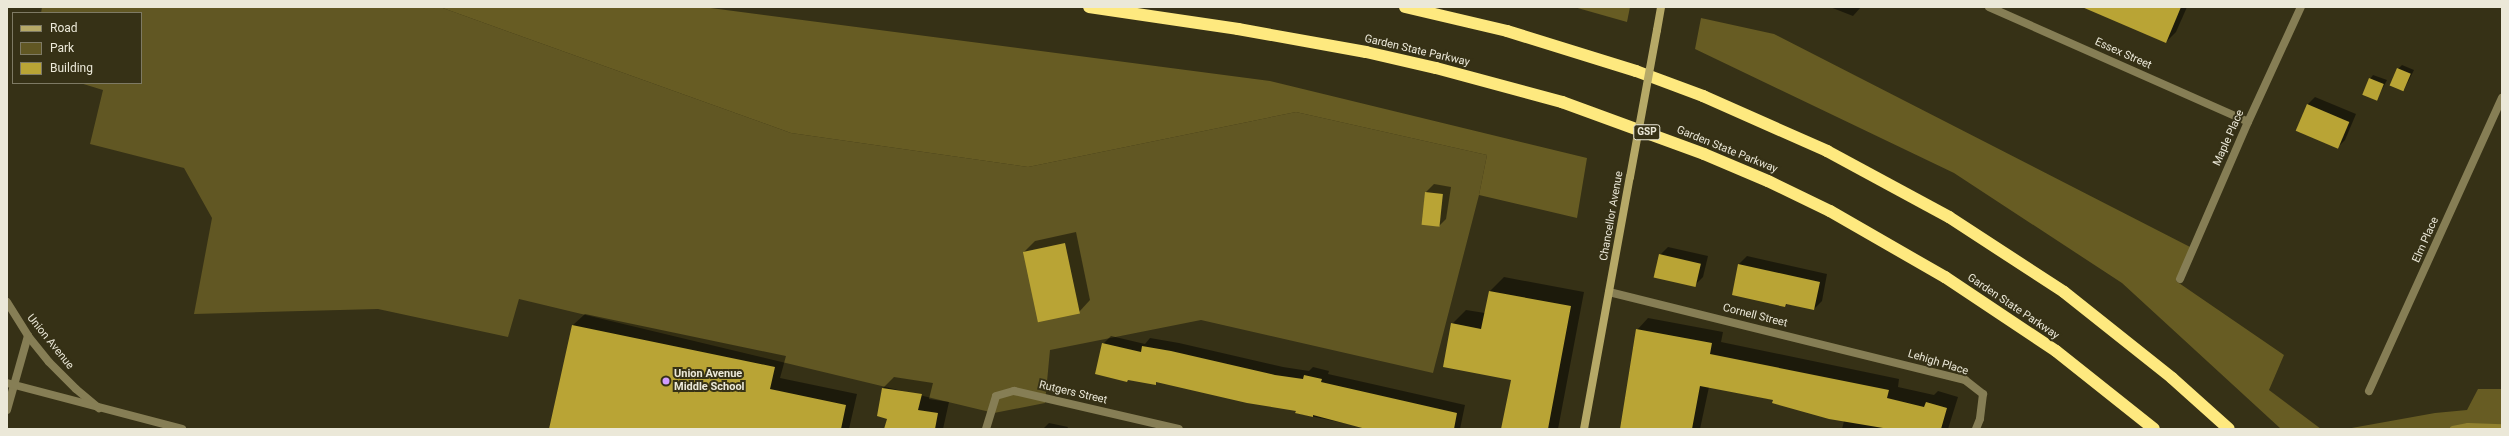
<!DOCTYPE html>
<style>
body{margin:0}
#map{position:relative;width:2509px;height:436px;overflow:hidden;background:#363116;font-family:Roboto,sans-serif}
div>[style]{position:absolute}
.green>*{inset:0;background:#615723}
.forest>*{inset:0;background:#675c23}
.shadow>*{inset:0;background:#0007}
.stream>*{height:5.5px;margin:-2.75px;padding:0 2.75px;transform-origin:2.75px;border-radius:2.75px;background:#90802e}
.building>*{inset:0;background:#b9a435;transform-origin:0 0}
.minor>*{height:8px;margin:-4px;padding:0 4px;transform-origin:4px;border-radius:4px;background:#867e55}
.tertiary>*{height:8px;margin:-4px;padding:0 4px;transform-origin:4px;border-radius:4px;background:#867e55}
.secondary>*{height:8px;margin:-4px;padding:0 4px;transform-origin:4px;border-radius:4px;background:#b6a967}
.motorway>*{height:12px;margin:-6px;padding:0 6px;transform-origin:6px;border-radius:6px;background:#fee97f}
.secondary-bridge>*{height:8px;margin:-4px;padding:0 4px;transform-origin:4px;border-radius:4px;background:#b6a967}
.dots>*{width:11px;height:11px;translate:-50% -50%;box-sizing:border-box;border:2px solid #363116;border-radius:50%}
span{translate:-50% -50%;white-space:nowrap;text-align:center;line-height:1.15;-webkit-text-stroke:4px #363116;paint-order:stroke}
.shield-label span{padding:1px 3px;background:#363116;border:1px solid;border-radius:3px;-webkit-text-stroke-width:0}
.shield-label{font-size:10px;color:#ebe8d8;font-weight:700}
.street-label{font-size:11px;color:#ebe8d8}
.poi-label{font-size:11px;color:#ebe8d8;font-weight:700}
.left{translate:0 -50%;text-align:left}
.frame{position:absolute;inset:0;border:8px solid #ebe8d8;pointer-events:none}
.legend{position:absolute;left:12px;top:12px;width:130px;height:72px;box-sizing:border-box;background:#363116;border:1px solid #7e7a64;margin:0;padding:5px 7px;list-style:none;font-size:12px;color:#ebe8d8}
.legend li{display:flex;align-items:center;gap:8px;height:20px}
.legend b{width:20px;border:1px solid #7e7a64}
</style>
<div id="map">
<div class="green">
<i style="clip-path:polygon(42px 7px,440px 7px,791px 133px,1028px 167px,1296px 112px,1487px 155px,1479px 195px,1433px 373px,1201px 320px,1050px 350px,1045px 403px,994px 413px,519px 299px,508px 337px,378px 309px,194px 314px,212px 218px,184px 168px,90px 144px,103px 90px,80px 83px,141px 83px,141px 13px,41px 13px)"></i>
</div>
<div class="forest">
<i style="clip-path:polygon(440px 7px,703px 7px,1270px 81px,1587px 158px,1577px 218px,1479px 195px,1487px 155px,1296px 112px,1028px 167px,791px 133px)"></i>
<i style="clip-path:polygon(1574px 7px,1630px 7px,1627px 22px)"></i>
<i style="clip-path:polygon(1701px 18px,1774px 34px,2194px 249px,2176px 281px,2284px 355px,2269px 390px,2321px 429px,2281px 429px,2122px 283px,1954px 173px,1695px 49px)"></i>
<i style="clip-path:polygon(2478px 389px,2502px 389px,2502px 429px,2346px 429px,2435px 413px,2467px 410px)"></i>
</div>
<div class="shadow">
<i style="clip-path:polygon(1830px 7px,1861px 7px,1853px 16px)"></i>
<i style="clip-path:polygon(2085px 7px,2187px 7px,2176px 32px,2166px 42px)"></i>
<i style="clip-path:polygon(2402px 65px,2414px 70px,2404px 90px,2398px 69px)"></i>
<i style="clip-path:polygon(2373px 75px,2387px 80px,2377px 99px,2370px 79px)"></i>
<i style="clip-path:polygon(2315px 97px,2356px 114px,2345px 140px,2338px 147px,2307px 105px)"></i>
<i style="clip-path:polygon(1434px 184px,1451px 187px,1446px 219px,1438px 227px,1426px 192px)"></i>
<i style="clip-path:polygon(1076px 232px,1090px 300px,1079px 312px,1024px 252px,1035px 241px)"></i>
<i style="clip-path:polygon(1668px 247px,1708px 256px,1703px 277px,1695px 285px,1660px 255px)"></i>
<i style="clip-path:polygon(1747px 256px,1827px 274px,1822px 301px,1814px 309px,1787px 304px,1785px 306px,1733px 294px,1739px 264px)"></i>
<i style="clip-path:polygon(1504px 277px,1584px 292px,1558px 429px,1502px 429px,1512px 379px,1452px 324px,1466px 310px,1485px 313px,1490px 291px)"></i>
<i style="clip-path:polygon(585px 314px,786px 356px,780px 378px,857px 394px,849px 429px,550px 429px,573px 325px)"></i>
<i style="clip-path:polygon(1648px 318px,1723px 332px,1721px 342px,1899px 379px,1898px 387px,1934px 395px,1938px 391px,1958px 397px,1948px 429px,1842px 429px,1844px 421px,1774px 400px,1709px 387px,1700px 429px,1621px 429px,1637px 330px)"></i>
<i style="clip-path:polygon(1111px 336px,1145px 344px,1150px 338px,1179px 343px,1283px 367px,1309px 371px,1313px 367px,1329px 371px,1328px 374px,1465px 405px,1460px 429px,1372px 429px,1296px 413px,1297px 410px,1158px 381px,1155px 383px,1129px 379px,1127px 381px,1103px 344px)"></i>
<i style="clip-path:polygon(894px 377px,933px 383px,929px 399px,949px 402px,943px 429px,885px 429px,888px 418px,878px 415px,883px 388px)"></i>
<i style="clip-path:polygon(1049px 423px,1068px 427px,1067px 429px,1043px 429px)"></i>
</div>
<div class="stream">
<i style="left:2453px;top:429px;width:15px;rotate:-11deg"></i>
<i style="left:2468px;top:426px;width:34px;rotate:2deg"></i>
</div>
<div class="building">
<i style="clip-path:polygon(2082px 7px,2181px 7px,2166px 43px)"></i>
<i style="left:2397px;top:68px;width:15px;height:19px;rotate:23deg"></i>
<i style="left:2369px;top:78px;width:16px;height:18px;rotate:22deg"></i>
<i style="left:2307px;top:104px;width:46px;height:29px;rotate:23deg"></i>
<i style="left:1425px;top:192px;width:18px;height:33px;rotate:6deg"></i>
<i style="left:1065px;top:243px;width:72px;height:43px;rotate:78deg"></i>
<i style="left:1659px;top:254px;width:43px;height:24px;rotate:13deg"></i>
<i style="clip-path:polygon(1738px 264px,1820px 282px,1814px 310px,1786px 304px,1785px 307px,1732px 295px)"></i>
<i style="clip-path:polygon(1489px 291px,1571px 306px,1548px 429px,1501px 429px,1511px 380px,1443px 367px,1451px 323px,1481px 329px)"></i>
<i style="clip-path:polygon(572px 325px,775px 367px,770px 389px,846px 405px,841px 429px,549px 429px)"></i>
<i style="clip-path:polygon(1636px 329px,1712px 343px,1710px 354px,1889px 390px,1887px 398px,1924px 407px,1926px 402px,1947px 408px,1941px 429px,1889px 429px,1829px 419px,1772px 403px,1773px 400px,1700px 386px,1692px 429px,1620px 429px)"></i>
<i style="clip-path:polygon(1102px 343px,1141px 352px,1142px 346px,1171px 351px,1275px 375px,1303px 379px,1304px 375px,1322px 379px,1321px 382px,1457px 413px,1454px 429px,1366px 429px,1313px 415px,1313px 417px,1295px 413px,1296px 411px,1247px 403px,1156px 382px,1156px 385px,1128px 380px,1127px 382px,1095px 374px)"></i>
<i style="clip-path:polygon(882px 388px,922px 394px,918px 410px,938px 413px,935px 429px,884px 429px,887px 419px,877px 416px)"></i>
</div>
<div class="minor">
<i style="left:1989px;top:7px;width:283px;rotate:23.9deg"></i>
<i style="left:2180px;top:279px;width:171px;rotate:-66.6deg"></i>
<i style="left:2248px;top:122px;width:127px;rotate:-65.3deg"></i>
<i style="left:1609px;top:292px;width:367px;rotate:13.9deg"></i>
<i style="left:1965px;top:380px;width:23px;rotate:38deg"></i>
<i style="left:1983px;top:394px;width:25px;rotate:97deg"></i>
<i style="left:1980px;top:419px;width:11px;rotate:112deg"></i>
<i style="left:7px;top:302px;width:40px;rotate:58deg"></i>
<i style="left:28px;top:336px;width:33px;rotate:51deg"></i>
<i style="left:49px;top:362px;width:38px;rotate:45deg"></i>
<i style="left:76px;top:389px;width:30px;rotate:40deg"></i>
<i style="left:2369px;top:391px;width:322px;rotate:-65.6deg"></i>
<i style="left:7px;top:410px;width:77px;rotate:-74.2deg"></i>
<i style="left:986px;top:429px;width:34px;rotate:-73deg"></i>
<i style="left:996px;top:396px;width:19px;rotate:-16deg"></i>
<i style="left:1014px;top:391px;width:169px;rotate:13deg"></i>
</div>
<div class="tertiary">
<i style="left:7px;top:383px;width:181px;rotate:14.7deg"></i>
</div>
<div class="secondary">
<i style="left:1657px;top:30px;width:23px;rotate:-80deg"></i>
<i style="left:1584px;top:429px;width:256px;rotate:-79.7deg"></i>
</div>
<div class="motorway">
<i style="left:1089px;top:7px;width:151px;rotate:8.4deg"></i>
<i style="left:1238px;top:29px;width:130px;rotate:10.2deg"></i>
<i style="left:1366px;top:52px;width:72px;rotate:12.9deg"></i>
<i style="left:1436px;top:68px;width:131px;rotate:15.1deg"></i>
<i style="left:1562px;top:102px;width:151px;rotate:20.1deg"></i>
<i style="left:1704px;top:154px;width:69px;rotate:22.9deg"></i>
<i style="left:1768px;top:181px;width:69px;rotate:25.8deg"></i>
<i style="left:1830px;top:211px;width:133px;rotate:29.9deg"></i>
<i style="left:1945px;top:277px;width:133px;rotate:33.7deg"></i>
<i style="left:2056px;top:351px;width:125px;rotate:38.5deg"></i>
<i style="left:1405px;top:7px;width:105px;rotate:13.2deg"></i>
<i style="left:1507px;top:31px;width:135px;rotate:17.2deg"></i>
<i style="left:1636px;top:71px;width:72px;rotate:20.5deg"></i>
<i style="left:1703px;top:96px;width:136px;rotate:23.9deg"></i>
<i style="left:1827px;top:151px;width:139px;rotate:28.4deg"></i>
<i style="left:1949px;top:217px;width:137px;rotate:33.1deg"></i>
<i style="left:2064px;top:292px;width:138px;rotate:38.5deg"></i>
<i style="left:2172px;top:378px;width:76px;rotate:41.8deg"></i>
</div>
<div class="secondary-bridge">
<i style="left:1630px;top:177px;width:149px;rotate:-79.6deg"></i>
</div>
<div class="dots">
<i style="left:666px;top:381px;background:#d19dfe"></i>
</div>
<div class="shield-label">
<span style="left:1647px;top:132px">GSP</span>
</div>
<div class="street-label">
<span style="left:1417px;top:51px;rotate:13deg">Garden State Parkway</span>
<span style="left:2123px;top:54px;rotate:24deg">Essex Street</span>
<span style="left:2229px;top:138px;rotate:-66deg">Maple Place</span>
<span style="left:1727px;top:150px;rotate:22deg">Garden State Parkway</span>
<span style="left:1612px;top:216px;rotate:-80deg">Chancellor Avenue</span>
<span style="left:2426px;top:240px;rotate:-66deg">Elm Place</span>
<span style="left:2013px;top:307px;rotate:34deg">Garden State Parkway</span>
<span style="left:1755px;top:316px;rotate:14deg">Cornell Street</span>
<span style="left:50px;top:342px;rotate:51deg">Union Avenue</span>
<span style="left:1938px;top:363px;rotate:17deg">Lehigh Place</span>
<span style="left:1073px;top:393px;rotate:13deg">Rutgers Street</span>
</div>
<div class="poi-label">
<span class="left" style="left:674px;top:381px">Union Avenue<br>Middle School</span>
</div>
<div class="frame"></div>
<ul class="legend">
<li><b style="height:5px;background:#b6a967"></b>Road</li>
<li><b style="height:11px;background:#615723"></b>Park</li>
<li><b style="height:11px;background:#b9a435"></b>Building</li>
</ul>
</div>
